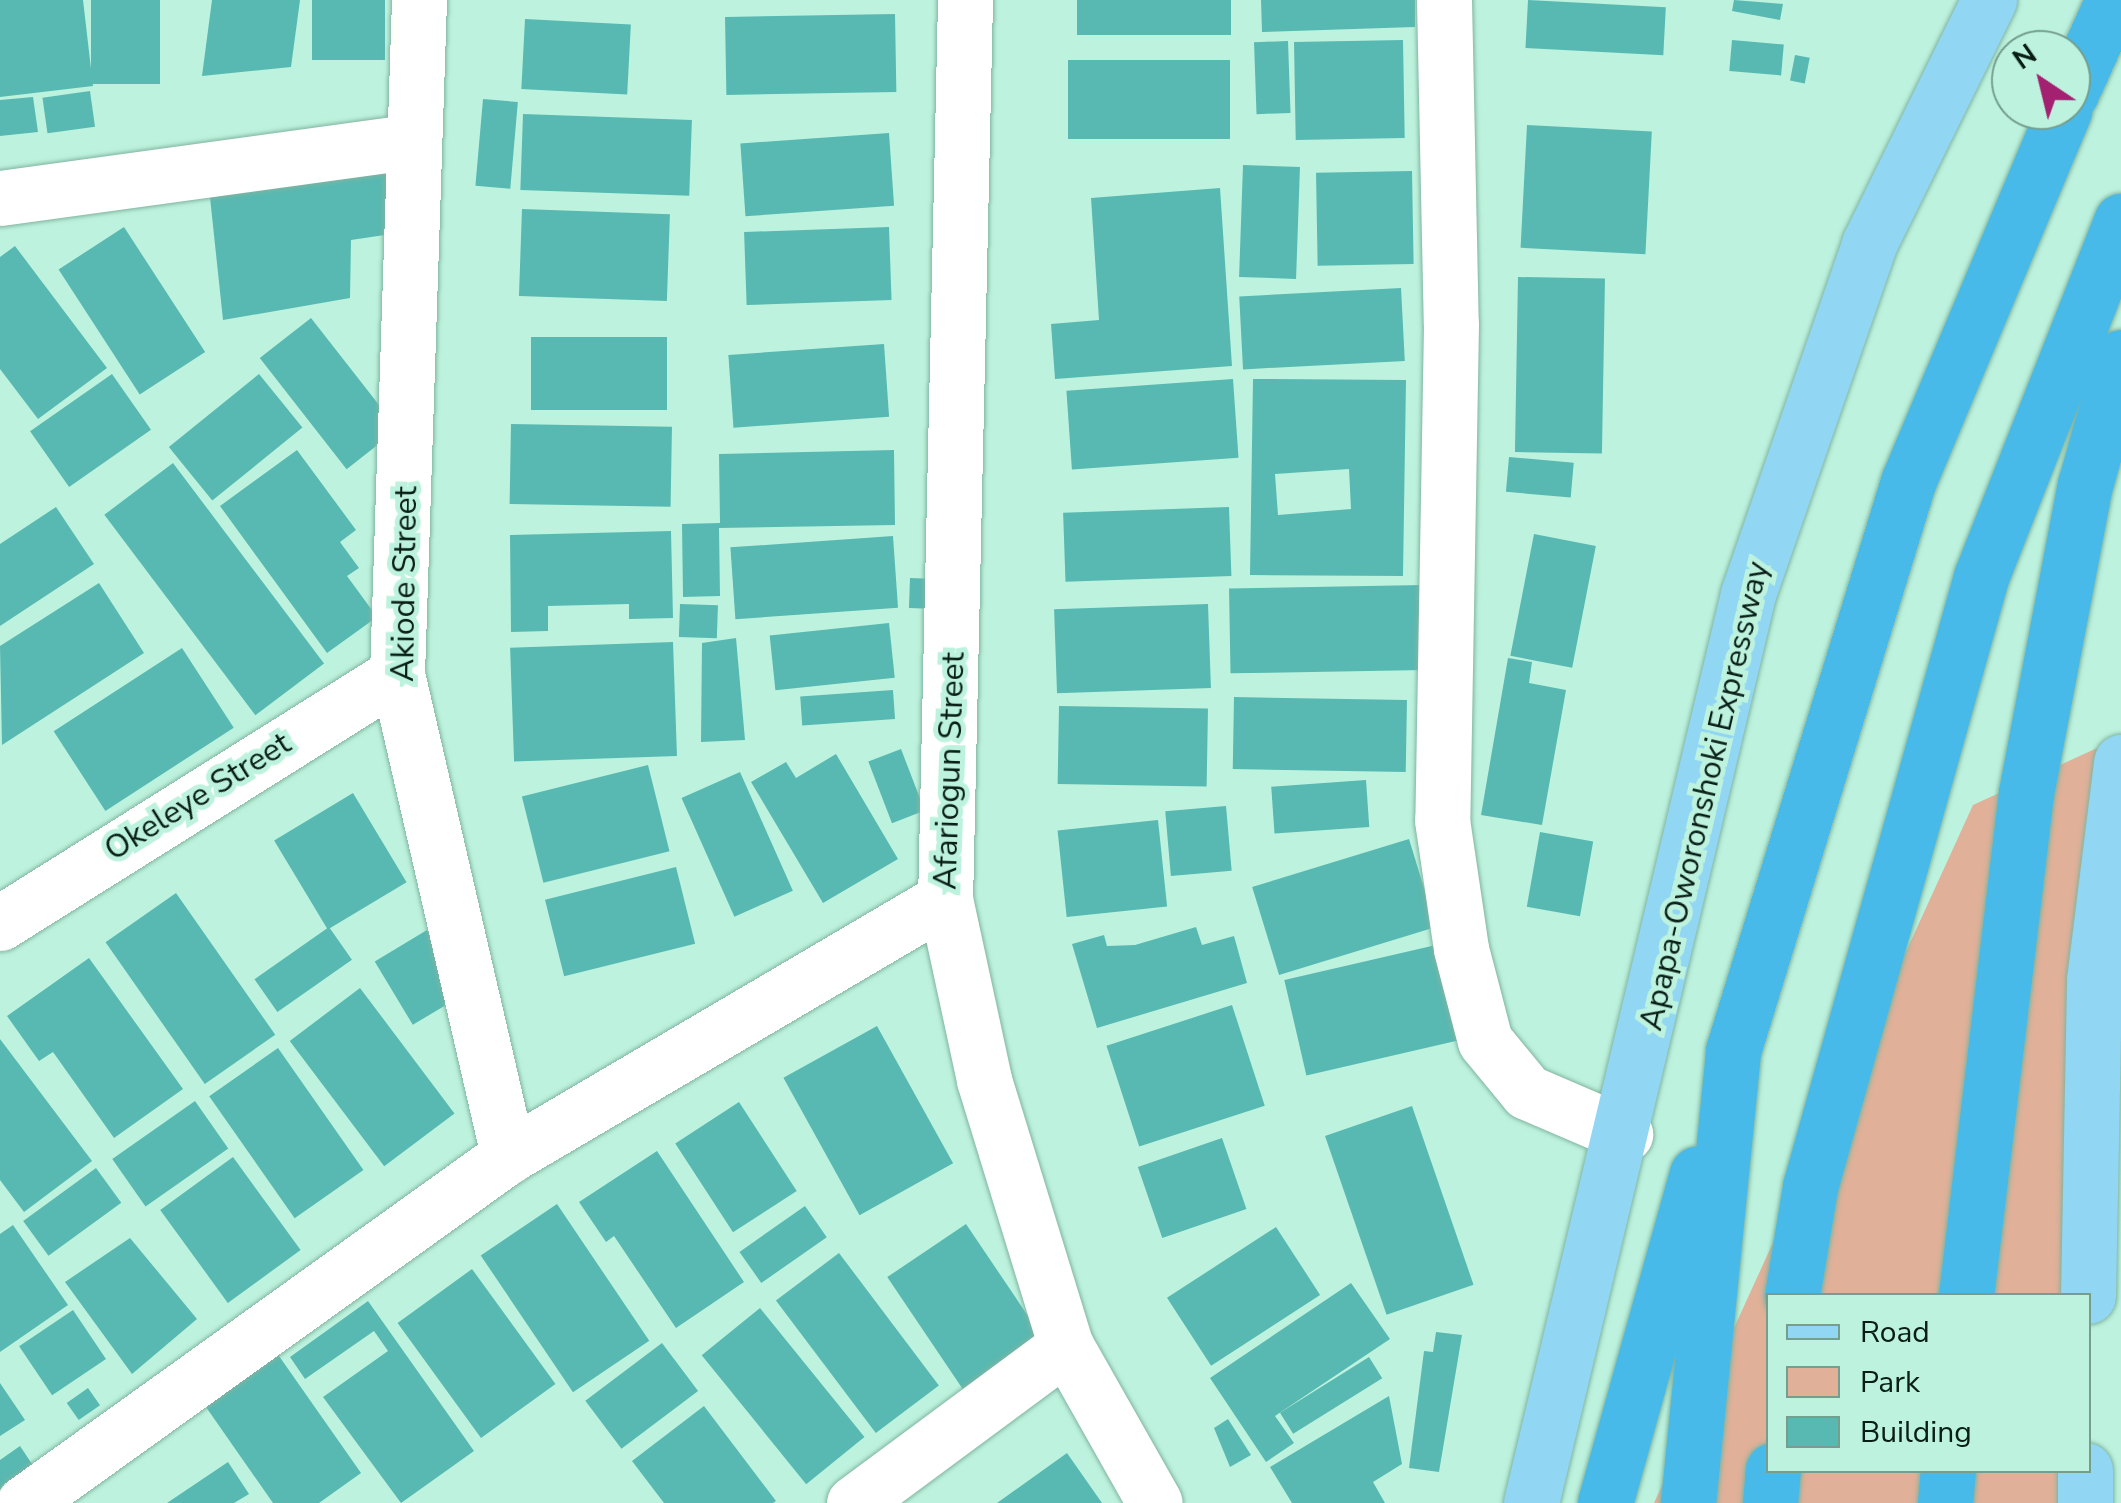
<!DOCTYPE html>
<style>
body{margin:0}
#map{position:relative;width:2121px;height:1503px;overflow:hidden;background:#bdf3de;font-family:"Nunito Sans",sans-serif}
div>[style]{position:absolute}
.green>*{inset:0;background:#e0b098}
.building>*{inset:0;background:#58b9b2;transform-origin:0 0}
.roads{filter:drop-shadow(0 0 2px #81b4a0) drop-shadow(0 0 2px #81b4a0)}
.minor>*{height:55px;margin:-27.5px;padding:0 27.5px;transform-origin:27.5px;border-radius:27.5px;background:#fff}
.major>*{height:55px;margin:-27.5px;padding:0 27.5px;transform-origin:27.5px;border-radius:27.5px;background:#91d6f2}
.highway>*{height:55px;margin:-27.5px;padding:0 27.5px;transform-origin:27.5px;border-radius:27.5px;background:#47bae9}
span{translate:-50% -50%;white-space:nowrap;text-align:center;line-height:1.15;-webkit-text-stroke:10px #bdf3de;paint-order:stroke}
.street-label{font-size:32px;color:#091e17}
.legend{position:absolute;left:1766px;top:1293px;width:325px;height:180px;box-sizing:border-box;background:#bdf3de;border:2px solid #759e8e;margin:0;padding:12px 18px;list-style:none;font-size:30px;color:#091e17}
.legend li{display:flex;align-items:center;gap:20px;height:50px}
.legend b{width:50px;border:2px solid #759e8e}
.north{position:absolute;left:1991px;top:30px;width:100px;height:100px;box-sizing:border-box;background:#bdf3de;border:2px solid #759e8e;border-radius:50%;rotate:325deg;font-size:28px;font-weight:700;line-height:40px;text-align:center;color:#091e17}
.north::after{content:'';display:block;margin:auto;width:35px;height:45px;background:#a32170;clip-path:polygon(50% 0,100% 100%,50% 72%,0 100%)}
</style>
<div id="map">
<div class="green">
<i style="clip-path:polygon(2121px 737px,2076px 1295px,1768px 1296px,1768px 1470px,2070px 1471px,2069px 1503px,1654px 1503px,1973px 805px)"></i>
</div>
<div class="building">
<i style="clip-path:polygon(0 0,83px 0,93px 86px,0 97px)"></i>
<i style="left:91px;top:0;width:69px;height:84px"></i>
<i style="clip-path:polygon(212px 0,300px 0,291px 67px,202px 76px)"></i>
<i style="left:312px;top:0;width:73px;height:60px"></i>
<i style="left:1077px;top:0;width:154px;height:35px"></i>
<i style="clip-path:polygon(1261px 0,1415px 0,1415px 27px,1262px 32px)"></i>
<i style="left:1528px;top:0;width:138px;height:48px;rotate:3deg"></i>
<i style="clip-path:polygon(1734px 0,1783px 4px,1780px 20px,1732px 11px)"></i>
<i style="left:895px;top:14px;width:78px;height:170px;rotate:89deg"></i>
<i style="left:525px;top:19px;width:106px;height:70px;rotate:3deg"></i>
<i style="left:1403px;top:40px;width:98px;height:109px;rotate:89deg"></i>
<i style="left:1732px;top:40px;width:52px;height:31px;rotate:5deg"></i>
<i style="left:1288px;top:41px;width:72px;height:34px;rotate:88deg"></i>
<i style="left:1795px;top:55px;width:15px;height:26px;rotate:11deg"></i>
<i style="left:1068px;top:60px;width:162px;height:79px"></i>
<i style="left:90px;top:91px;width:36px;height:48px;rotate:82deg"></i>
<i style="clip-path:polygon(33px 97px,38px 132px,0 136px,0 100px)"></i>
<i style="left:483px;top:99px;width:35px;height:87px;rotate:5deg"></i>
<i style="left:523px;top:114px;width:169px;height:76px;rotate:2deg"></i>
<i style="left:1527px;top:125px;width:125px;height:123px;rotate:3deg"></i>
<i style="left:889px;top:133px;width:73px;height:149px;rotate:86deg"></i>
<i style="clip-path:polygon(403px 165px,398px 233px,351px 240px,350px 298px,223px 320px,209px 188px)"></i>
<i style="left:1243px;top:165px;width:57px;height:112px;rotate:2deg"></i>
<i style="left:1412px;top:171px;width:93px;height:96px;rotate:89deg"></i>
<i style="clip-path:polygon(1220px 188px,1232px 366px,1055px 379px,1051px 324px,1099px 320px,1091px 198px)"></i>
<i style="left:522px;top:209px;width:148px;height:87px;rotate:2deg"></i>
<i style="left:124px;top:227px;width:149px;height:78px;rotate:57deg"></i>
<i style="left:889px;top:227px;width:73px;height:145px;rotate:88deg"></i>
<i style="clip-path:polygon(15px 246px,107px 368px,38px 419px,0 369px,0 257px)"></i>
<i style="left:1518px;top:277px;width:87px;height:175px;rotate:1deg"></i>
<i style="left:1401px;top:288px;width:73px;height:162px;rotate:87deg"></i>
<i style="left:311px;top:318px;width:141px;height:65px;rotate:52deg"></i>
<i style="left:531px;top:337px;width:136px;height:73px"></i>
<i style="left:884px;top:344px;width:73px;height:156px;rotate:86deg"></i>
<i style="left:112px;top:374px;width:68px;height:100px;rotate:55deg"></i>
<i style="left:259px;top:374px;width:69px;height:116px;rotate:51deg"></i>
<i style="left:1233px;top:379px;width:79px;height:167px;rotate:86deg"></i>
<i style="clip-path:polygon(evenodd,1253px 379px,1406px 380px,1403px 576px,1250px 575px,1253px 379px,1349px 469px,1351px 509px,1278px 515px,1275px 474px,1349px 469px)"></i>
<i style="left:511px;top:424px;width:161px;height:80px;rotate:1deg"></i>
<i style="clip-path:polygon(297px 450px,356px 530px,340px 542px,359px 568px,347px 576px,377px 617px,327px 653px,220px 506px)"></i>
<i style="clip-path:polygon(894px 450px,895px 525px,719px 528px,720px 596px,683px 597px,682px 524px,720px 523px,719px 454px)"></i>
<i style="left:1509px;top:457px;width:65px;height:35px;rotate:5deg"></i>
<i style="left:173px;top:463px;width:251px;height:86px;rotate:53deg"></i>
<i style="clip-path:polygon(56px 507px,94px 564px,0 626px,0 544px)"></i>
<i style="left:1229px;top:507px;width:69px;height:166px;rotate:88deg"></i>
<i style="clip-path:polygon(671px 531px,673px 618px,629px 619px,629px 604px,548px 606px,548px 631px,511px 632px,510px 535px)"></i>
<i style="left:1534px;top:534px;width:63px;height:124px;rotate:11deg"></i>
<i style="left:893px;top:536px;width:72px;height:163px;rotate:86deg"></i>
<i style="left:910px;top:578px;width:27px;height:30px;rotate:2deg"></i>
<i style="clip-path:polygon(99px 583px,144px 653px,2px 745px,0 646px)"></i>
<i style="left:1423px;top:585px;width:85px;height:194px;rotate:89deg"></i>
<i style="left:680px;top:604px;width:38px;height:33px;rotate:2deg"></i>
<i style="left:1208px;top:604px;width:84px;height:154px;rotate:88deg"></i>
<i style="left:889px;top:623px;width:55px;height:120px;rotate:84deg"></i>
<i style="clip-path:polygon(736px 638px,745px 740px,701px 742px,702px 643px)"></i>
<i style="left:673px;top:642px;width:114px;height:163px;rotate:88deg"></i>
<i style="left:182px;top:648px;width:95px;height:153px;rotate:57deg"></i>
<i style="clip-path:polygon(1508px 658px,1532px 662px,1529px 683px,1566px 690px,1542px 825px,1481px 815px)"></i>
<i style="left:893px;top:690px;width:29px;height:93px;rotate:86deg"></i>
<i style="left:1234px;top:697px;width:173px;height:72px;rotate:1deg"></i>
<i style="left:1059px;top:706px;width:149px;height:78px;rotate:1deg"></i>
<i style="left:901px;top:749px;width:66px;height:35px;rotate:69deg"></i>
<i style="clip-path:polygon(836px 754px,898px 859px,823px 903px,751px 782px,786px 762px,796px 778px)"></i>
<i style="left:648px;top:765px;width:89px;height:130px;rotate:76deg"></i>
<i style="left:740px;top:772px;width:130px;height:64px;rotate:66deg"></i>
<i style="left:1366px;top:780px;width:47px;height:95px;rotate:86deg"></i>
<i style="left:353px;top:793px;width:104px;height:92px;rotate:59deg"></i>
<i style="left:1226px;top:806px;width:65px;height:61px;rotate:85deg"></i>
<i style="left:1158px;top:820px;width:87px;height:101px;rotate:84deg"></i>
<i style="left:1540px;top:832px;width:54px;height:76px;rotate:10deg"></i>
<i style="left:1409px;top:839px;width:92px;height:164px;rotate:73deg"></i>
<i style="left:676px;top:867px;width:79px;height:135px;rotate:76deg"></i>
<i style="left:176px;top:893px;width:173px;height:86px;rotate:55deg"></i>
<i style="left:329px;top:927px;width:40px;height:91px;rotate:55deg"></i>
<i style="clip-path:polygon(1196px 927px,1202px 945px,1234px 936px,1247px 983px,1097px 1028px,1072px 944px,1104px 935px,1107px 946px,1135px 945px)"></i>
<i style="left:427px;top:930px;width:74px;height:61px;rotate:59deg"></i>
<i style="left:1449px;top:942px;width:98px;height:169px;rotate:77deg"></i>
<i style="clip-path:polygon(89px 958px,183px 1089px,114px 1138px,53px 1052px,39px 1061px,7px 1016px)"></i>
<i style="left:360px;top:988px;width:157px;height:88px;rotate:53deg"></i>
<i style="left:1232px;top:1005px;width:106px;height:132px;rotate:72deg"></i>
<i style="left:877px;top:1026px;width:157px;height:107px;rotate:61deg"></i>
<i style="clip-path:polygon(0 1039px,92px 1161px,24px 1212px,0 1180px)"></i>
<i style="left:278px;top:1048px;width:149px;height:84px;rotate:55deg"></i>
<i style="left:195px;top:1101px;width:58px;height:101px;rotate:55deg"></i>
<i style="left:739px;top:1102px;width:106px;height:76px;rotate:57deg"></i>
<i style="left:1412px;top:1106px;width:189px;height:92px;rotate:71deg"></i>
<i style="left:1222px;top:1138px;width:75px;height:89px;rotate:71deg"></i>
<i style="clip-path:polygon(657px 1151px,744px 1282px,676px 1328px,614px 1236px,606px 1242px,579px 1202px)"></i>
<i style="left:233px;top:1157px;width:115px;height:90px;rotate:54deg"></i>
<i style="left:96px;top:1168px;width:43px;height:90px;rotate:54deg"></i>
<i style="left:557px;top:1204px;width:165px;height:92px;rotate:56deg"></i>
<i style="left:805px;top:1206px;width:38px;height:80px;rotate:55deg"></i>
<i style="left:966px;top:1224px;width:141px;height:95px;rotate:56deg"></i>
<i style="clip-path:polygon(13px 1225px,68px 1305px,0 1352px,0 1234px)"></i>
<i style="left:1276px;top:1227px;width:81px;height:130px;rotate:57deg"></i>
<i style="clip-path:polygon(130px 1238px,197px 1319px,132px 1374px,65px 1282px)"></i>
<i style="left:839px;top:1253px;width:166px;height:79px;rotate:53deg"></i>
<i style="left:472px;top:1269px;width:142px;height:92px;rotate:54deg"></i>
<i style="clip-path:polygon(1351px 1283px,1390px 1339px,1275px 1416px,1294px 1443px,1266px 1462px,1210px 1378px)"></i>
<i style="clip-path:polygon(368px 1301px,474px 1451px,401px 1503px,323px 1397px,388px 1351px,374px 1331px,305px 1379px,290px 1357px)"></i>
<i style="left:760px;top:1308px;width:166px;height:75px;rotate:51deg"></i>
<i style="left:73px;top:1310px;width:59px;height:65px;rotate:56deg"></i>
<i style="clip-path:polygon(1436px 1332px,1462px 1335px,1439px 1472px,1409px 1468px,1424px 1351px,1433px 1352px)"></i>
<i style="left:662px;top:1343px;width:60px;height:96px;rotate:53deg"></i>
<i style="clip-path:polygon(272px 1346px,361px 1473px,319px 1503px,273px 1503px,199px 1397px)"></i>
<i style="left:1369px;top:1357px;width:25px;height:105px;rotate:58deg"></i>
<i style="clip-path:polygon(0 1383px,25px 1420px,0 1436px)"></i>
<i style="left:88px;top:1388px;width:21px;height:26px;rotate:55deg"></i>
<i style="clip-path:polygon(1389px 1396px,1402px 1464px,1373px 1482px,1385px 1503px,1292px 1503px,1270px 1467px)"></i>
<i style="clip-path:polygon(704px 1406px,776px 1501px,773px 1503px,664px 1503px,632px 1461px)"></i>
<i style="clip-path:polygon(1228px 1419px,1251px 1455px,1230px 1467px,1214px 1428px)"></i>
<i style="clip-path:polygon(20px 1446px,34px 1467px,0 1490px,0 1460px)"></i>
<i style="clip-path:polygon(1067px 1453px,1102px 1503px,997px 1503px)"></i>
<i style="clip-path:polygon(228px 1462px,249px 1494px,234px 1503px,167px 1503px)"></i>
</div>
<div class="roads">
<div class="minor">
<i style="left:419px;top:0;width:674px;rotate:91.87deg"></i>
<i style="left:397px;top:674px;width:495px;rotate:77deg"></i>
<i style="left:965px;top:0;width:899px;rotate:91.27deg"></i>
<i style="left:945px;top:899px;width:185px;rotate:77.8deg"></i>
<i style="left:984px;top:1080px;width:278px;rotate:72.9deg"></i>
<i style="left:1066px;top:1346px;width:180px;rotate:60.5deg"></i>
<i style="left:1444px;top:0;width:324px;rotate:88.8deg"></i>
<i style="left:1451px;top:324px;width:496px;rotate:91deg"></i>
<i style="left:1442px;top:820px;width:130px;rotate:81.6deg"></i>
<i style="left:1461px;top:949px;width:95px;rotate:75.4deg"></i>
<i style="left:1485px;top:1041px;width:66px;rotate:50.5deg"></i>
<i style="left:1527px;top:1092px;width:107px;rotate:23.2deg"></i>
<i style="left:0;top:198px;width:414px;rotate:-7.8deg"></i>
<i style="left:0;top:923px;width:469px;rotate:-32.1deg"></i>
<i style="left:24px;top:1503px;width:596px;rotate:-35.64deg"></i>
<i style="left:508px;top:1156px;width:507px;rotate:-30.46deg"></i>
<i style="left:854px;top:1503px;width:264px;rotate:-36.5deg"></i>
</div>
<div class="major">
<i style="left:2088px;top:1296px;width:316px;rotate:-88.9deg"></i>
<i style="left:2094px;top:980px;width:220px;rotate:-82.9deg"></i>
<i style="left:1531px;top:1503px;width:935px;rotate:-76.57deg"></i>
<i style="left:1748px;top:594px;width:370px;rotate:-70.9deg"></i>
<i style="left:1869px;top:244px;width:272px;rotate:-63.8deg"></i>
<i style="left:2085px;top:1503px;width:33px;rotate:-90deg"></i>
</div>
<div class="highway">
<i style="left:2071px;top:93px;width:102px;rotate:-65.7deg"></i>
<i style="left:1792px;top:1296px;width:110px;rotate:-80.6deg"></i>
<i style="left:1810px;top:1187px;width:634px;rotate:-74.34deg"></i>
<i style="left:1981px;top:577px;width:383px;rotate:-68.5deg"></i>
<i style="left:1966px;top:1296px;width:507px;rotate:-83.2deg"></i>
<i style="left:2026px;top:793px;width:314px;rotate:-79.2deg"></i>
<i style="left:2085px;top:485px;width:133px;rotate:-74.3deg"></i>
<i style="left:1605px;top:1503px;width:342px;rotate:-74.4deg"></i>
<i style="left:1688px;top:1503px;width:454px;rotate:-84.3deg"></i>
<i style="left:1733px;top:1051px;width:595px;rotate:-72.9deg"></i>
<i style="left:1908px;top:482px;width:403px;rotate:-67.2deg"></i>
<i style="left:1770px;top:1503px;width:33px;rotate:-85deg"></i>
<i style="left:1945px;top:1503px;width:33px;rotate:-85deg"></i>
</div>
</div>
<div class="street-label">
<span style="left:405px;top:584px;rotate:-89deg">Akiode Street</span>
<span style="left:950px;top:771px;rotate:-88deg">Afariogun Street</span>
<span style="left:1705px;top:796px;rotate:-77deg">Apapa-Oworonshoki Expressway</span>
<span style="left:198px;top:797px;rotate:-32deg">Okeleye Street</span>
</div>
<ul class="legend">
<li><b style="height:12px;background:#91d6f2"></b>Road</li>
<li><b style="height:28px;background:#e0b098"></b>Park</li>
<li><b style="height:28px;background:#58b9b2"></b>Building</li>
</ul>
<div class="north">N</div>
</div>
